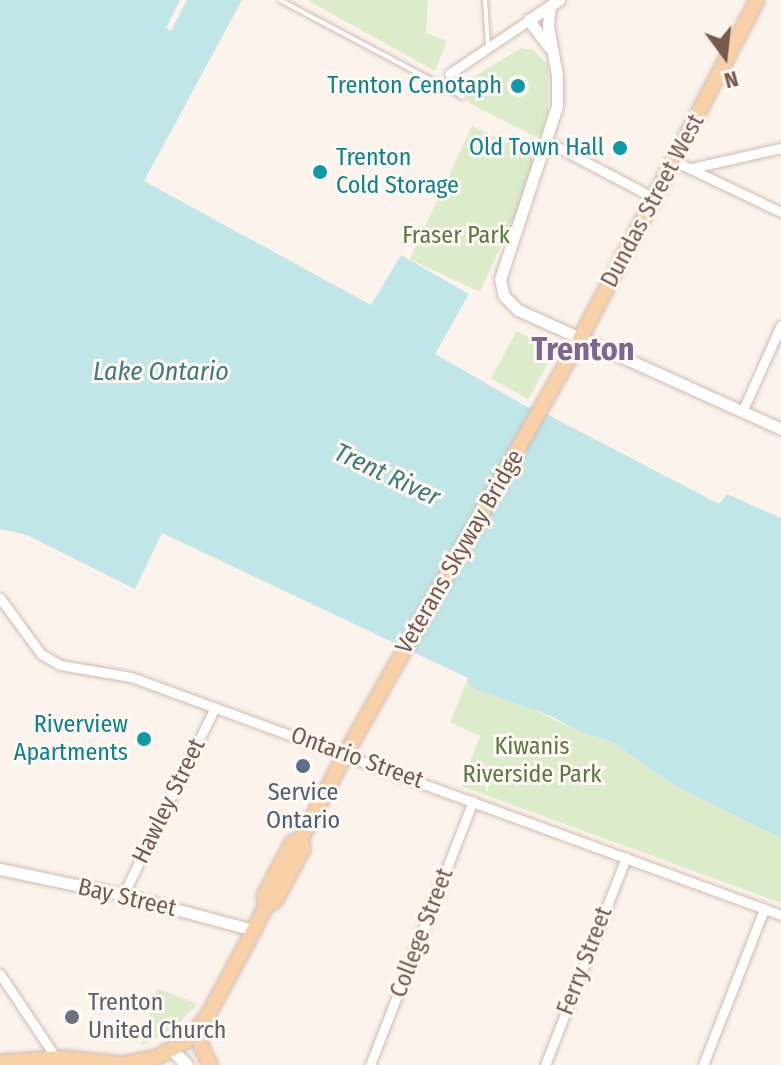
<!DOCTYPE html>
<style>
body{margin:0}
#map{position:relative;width:781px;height:1065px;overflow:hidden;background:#fcf4ec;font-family:"Fira Sans Condensed",sans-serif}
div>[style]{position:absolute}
.green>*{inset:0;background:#dcebca;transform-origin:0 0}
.water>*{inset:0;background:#c0e6e7}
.roads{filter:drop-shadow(0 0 2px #d0bab1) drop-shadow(0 0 2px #d0bab1)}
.service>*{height:4px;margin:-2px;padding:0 2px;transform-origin:2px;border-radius:2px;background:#fff}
.minor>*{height:9px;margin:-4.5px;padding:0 4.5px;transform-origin:4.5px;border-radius:4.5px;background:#fff}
.tertiary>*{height:11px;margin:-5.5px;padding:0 5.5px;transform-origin:5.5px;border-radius:5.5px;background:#fff}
.secondary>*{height:12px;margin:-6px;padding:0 6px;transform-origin:6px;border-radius:6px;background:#fff}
.primary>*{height:14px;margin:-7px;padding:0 7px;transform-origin:7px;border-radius:7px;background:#f8d0a7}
.dots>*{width:22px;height:22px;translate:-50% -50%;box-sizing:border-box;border:4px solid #fff9f3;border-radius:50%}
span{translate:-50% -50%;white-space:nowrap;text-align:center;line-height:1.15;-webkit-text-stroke:6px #fff9f3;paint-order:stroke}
.culture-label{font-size:24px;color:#0d838f}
.right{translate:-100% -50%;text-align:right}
.left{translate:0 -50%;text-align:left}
.street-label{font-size:24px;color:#79584e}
.park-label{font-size:24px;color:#597843}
.service-label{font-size:24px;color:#4e5e75}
.worship-label{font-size:24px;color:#5b616d}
.water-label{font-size:26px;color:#417b7c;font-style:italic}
.district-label{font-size:32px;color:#7e6693;font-weight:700}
.north{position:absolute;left:685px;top:16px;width:80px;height:80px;-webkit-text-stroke:6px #fff9f3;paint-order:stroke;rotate:165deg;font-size:22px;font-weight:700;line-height:32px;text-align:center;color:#79584e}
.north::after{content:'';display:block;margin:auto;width:28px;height:36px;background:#79584e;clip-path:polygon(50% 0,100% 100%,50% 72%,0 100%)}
</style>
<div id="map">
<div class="green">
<i style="clip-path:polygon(307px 0,428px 0,426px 33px,447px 41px,435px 71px)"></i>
<i style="clip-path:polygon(521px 48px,533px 50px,548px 65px,548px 112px,542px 133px,536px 137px,469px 103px,466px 93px,470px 79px)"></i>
<i style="left:472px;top:126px;width:77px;height:147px;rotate:25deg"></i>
<i style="left:517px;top:331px;width:43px;height:54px;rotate:29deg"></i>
<i style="clip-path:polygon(468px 678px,580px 732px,611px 741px,675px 786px,781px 838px,781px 903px,461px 786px,480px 736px,450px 722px)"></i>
<i style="clip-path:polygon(157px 988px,198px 1004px,172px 1029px,141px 1046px)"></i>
</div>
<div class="water">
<i style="clip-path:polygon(0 0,180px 0,166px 28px,171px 31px,187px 0,242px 0,144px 181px,371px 305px,401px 255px,469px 294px,435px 354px,529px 408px,531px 406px,719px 504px,727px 494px,781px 518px,781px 838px,675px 786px,611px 741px,580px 732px,551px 716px,471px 687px,468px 678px,162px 533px,135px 589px,27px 535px,0 529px)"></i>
</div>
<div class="roads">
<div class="service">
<i style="left:280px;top:0;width:207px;rotate:27.9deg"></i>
<i style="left:485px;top:0;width:45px;rotate:86.2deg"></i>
</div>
<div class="minor">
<i style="left:449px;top:74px;width:97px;rotate:-34deg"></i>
<i style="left:548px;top:142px;width:120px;rotate:27.8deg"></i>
<i style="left:674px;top:161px;width:119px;rotate:25.5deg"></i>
<i style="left:692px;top:168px;width:91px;rotate:-12.7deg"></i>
<i style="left:742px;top:412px;width:95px;rotate:-65.9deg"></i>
<i style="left:0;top:598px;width:69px;rotate:53.8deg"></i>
<i style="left:41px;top:654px;width:22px;rotate:30deg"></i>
<i style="left:60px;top:665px;width:72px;rotate:9.6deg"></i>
<i style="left:131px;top:677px;width:23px;rotate:20deg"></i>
<i style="left:153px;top:685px;width:669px;rotate:20.11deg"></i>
<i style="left:123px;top:895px;width:209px;rotate:-63.9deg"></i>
<i style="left:0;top:974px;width:105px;rotate:56.3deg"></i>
<i style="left:370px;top:1065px;width:283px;rotate:-68.7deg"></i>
<i style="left:545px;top:1065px;width:223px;rotate:-68.7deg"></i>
<i style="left:703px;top:1065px;width:168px;rotate:-68.6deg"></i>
</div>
<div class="tertiary">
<i style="left:550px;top:6px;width:20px;rotate:96deg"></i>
<i style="left:548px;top:26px;width:50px;rotate:79.6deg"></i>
<i style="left:557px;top:75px;width:31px;rotate:90deg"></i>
<i style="left:557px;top:106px;width:182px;rotate:108.2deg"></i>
<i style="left:500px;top:279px;width:17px;rotate:77deg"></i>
<i style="left:504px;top:296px;width:20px;rotate:45deg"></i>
<i style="left:518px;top:310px;width:289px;rotate:24.3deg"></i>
<i style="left:549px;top:47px;width:34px;rotate:-127deg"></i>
<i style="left:529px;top:20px;width:36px;rotate:-34deg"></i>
<i style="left:0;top:869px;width:126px;rotate:11.9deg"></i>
<i style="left:123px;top:895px;width:136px;rotate:15deg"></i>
</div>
<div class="secondary">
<i style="left:172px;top:1050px;width:21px;rotate:45deg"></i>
</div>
<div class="primary">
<i style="left:266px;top:905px;width:10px;rotate:-24deg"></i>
<i style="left:275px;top:901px;width:59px;rotate:-61.7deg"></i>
<i style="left:303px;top:849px;width:10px;rotate:-101deg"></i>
<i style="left:301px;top:839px;width:97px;rotate:-62.4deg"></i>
<i style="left:346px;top:753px;width:476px;rotate:-60.5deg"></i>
<i style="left:580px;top:339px;width:382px;rotate:-62.4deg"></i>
<i style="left:199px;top:1028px;width:21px;rotate:82deg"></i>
<i style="left:202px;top:1049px;width:18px;rotate:63deg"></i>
<i style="left:0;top:1062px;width:64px;rotate:-3.6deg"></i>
<i style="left:64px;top:1058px;width:58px;rotate:5.9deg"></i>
<i style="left:122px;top:1064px;width:36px;rotate:-11deg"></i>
<i style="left:157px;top:1057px;width:37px;rotate:-29deg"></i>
<i style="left:189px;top:1039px;width:31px;rotate:-52deg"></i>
<i style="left:208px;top:1015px;width:97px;rotate:-61.6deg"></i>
<i style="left:254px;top:930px;width:28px;rotate:-64deg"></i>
<i style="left:266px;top:905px;width:9px;rotate:-103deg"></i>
<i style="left:264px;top:896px;width:60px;rotate:-62.2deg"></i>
<i style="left:292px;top:843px;width:10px;rotate:-24deg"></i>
</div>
</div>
<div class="dots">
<i style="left:518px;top:86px;background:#0f9aa8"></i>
<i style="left:620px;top:148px;background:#0f9aa8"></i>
<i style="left:320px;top:172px;background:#0f9aa8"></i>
<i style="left:144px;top:739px;background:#0f9aa8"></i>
<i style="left:303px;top:766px;background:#5c6f8a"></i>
<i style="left:72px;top:1017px;background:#6b7280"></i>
</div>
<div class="culture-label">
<span class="right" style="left:502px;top:86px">Trenton Cenotaph</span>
<span class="right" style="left:604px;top:148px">Old Town Hall</span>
<span class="left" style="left:336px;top:172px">Trenton<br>Cold Storage</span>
<span class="right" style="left:128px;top:739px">Riverview<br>Apartments</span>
</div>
<div class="street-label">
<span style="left:653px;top:201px;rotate:-62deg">Dundas Street West</span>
<span style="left:460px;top:552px;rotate:-60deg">Veterans Skyway Bridge</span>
<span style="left:357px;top:758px;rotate:20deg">Ontario Street</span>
<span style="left:169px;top:801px;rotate:-64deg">Hawley Street</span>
<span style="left:127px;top:898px;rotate:13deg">Bay Street</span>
<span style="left:422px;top:933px;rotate:-69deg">College Street</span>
<span style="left:585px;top:961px;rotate:-69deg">Ferry Street</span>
</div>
<div class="park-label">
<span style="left:456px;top:236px">Fraser Park</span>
<span style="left:532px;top:761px">Kiwanis<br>Riverside Park</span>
</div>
<div class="service-label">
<span style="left:303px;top:807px">Service<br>Ontario</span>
</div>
<div class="worship-label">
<span class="left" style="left:88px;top:1017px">Trenton<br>United Church</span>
</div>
<div class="water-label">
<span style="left:161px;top:372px">Lake Ontario</span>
<span style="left:387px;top:475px;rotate:25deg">Trent River</span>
</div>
<div class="district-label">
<span style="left:583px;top:349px">Trenton</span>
</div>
<div class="north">N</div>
</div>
